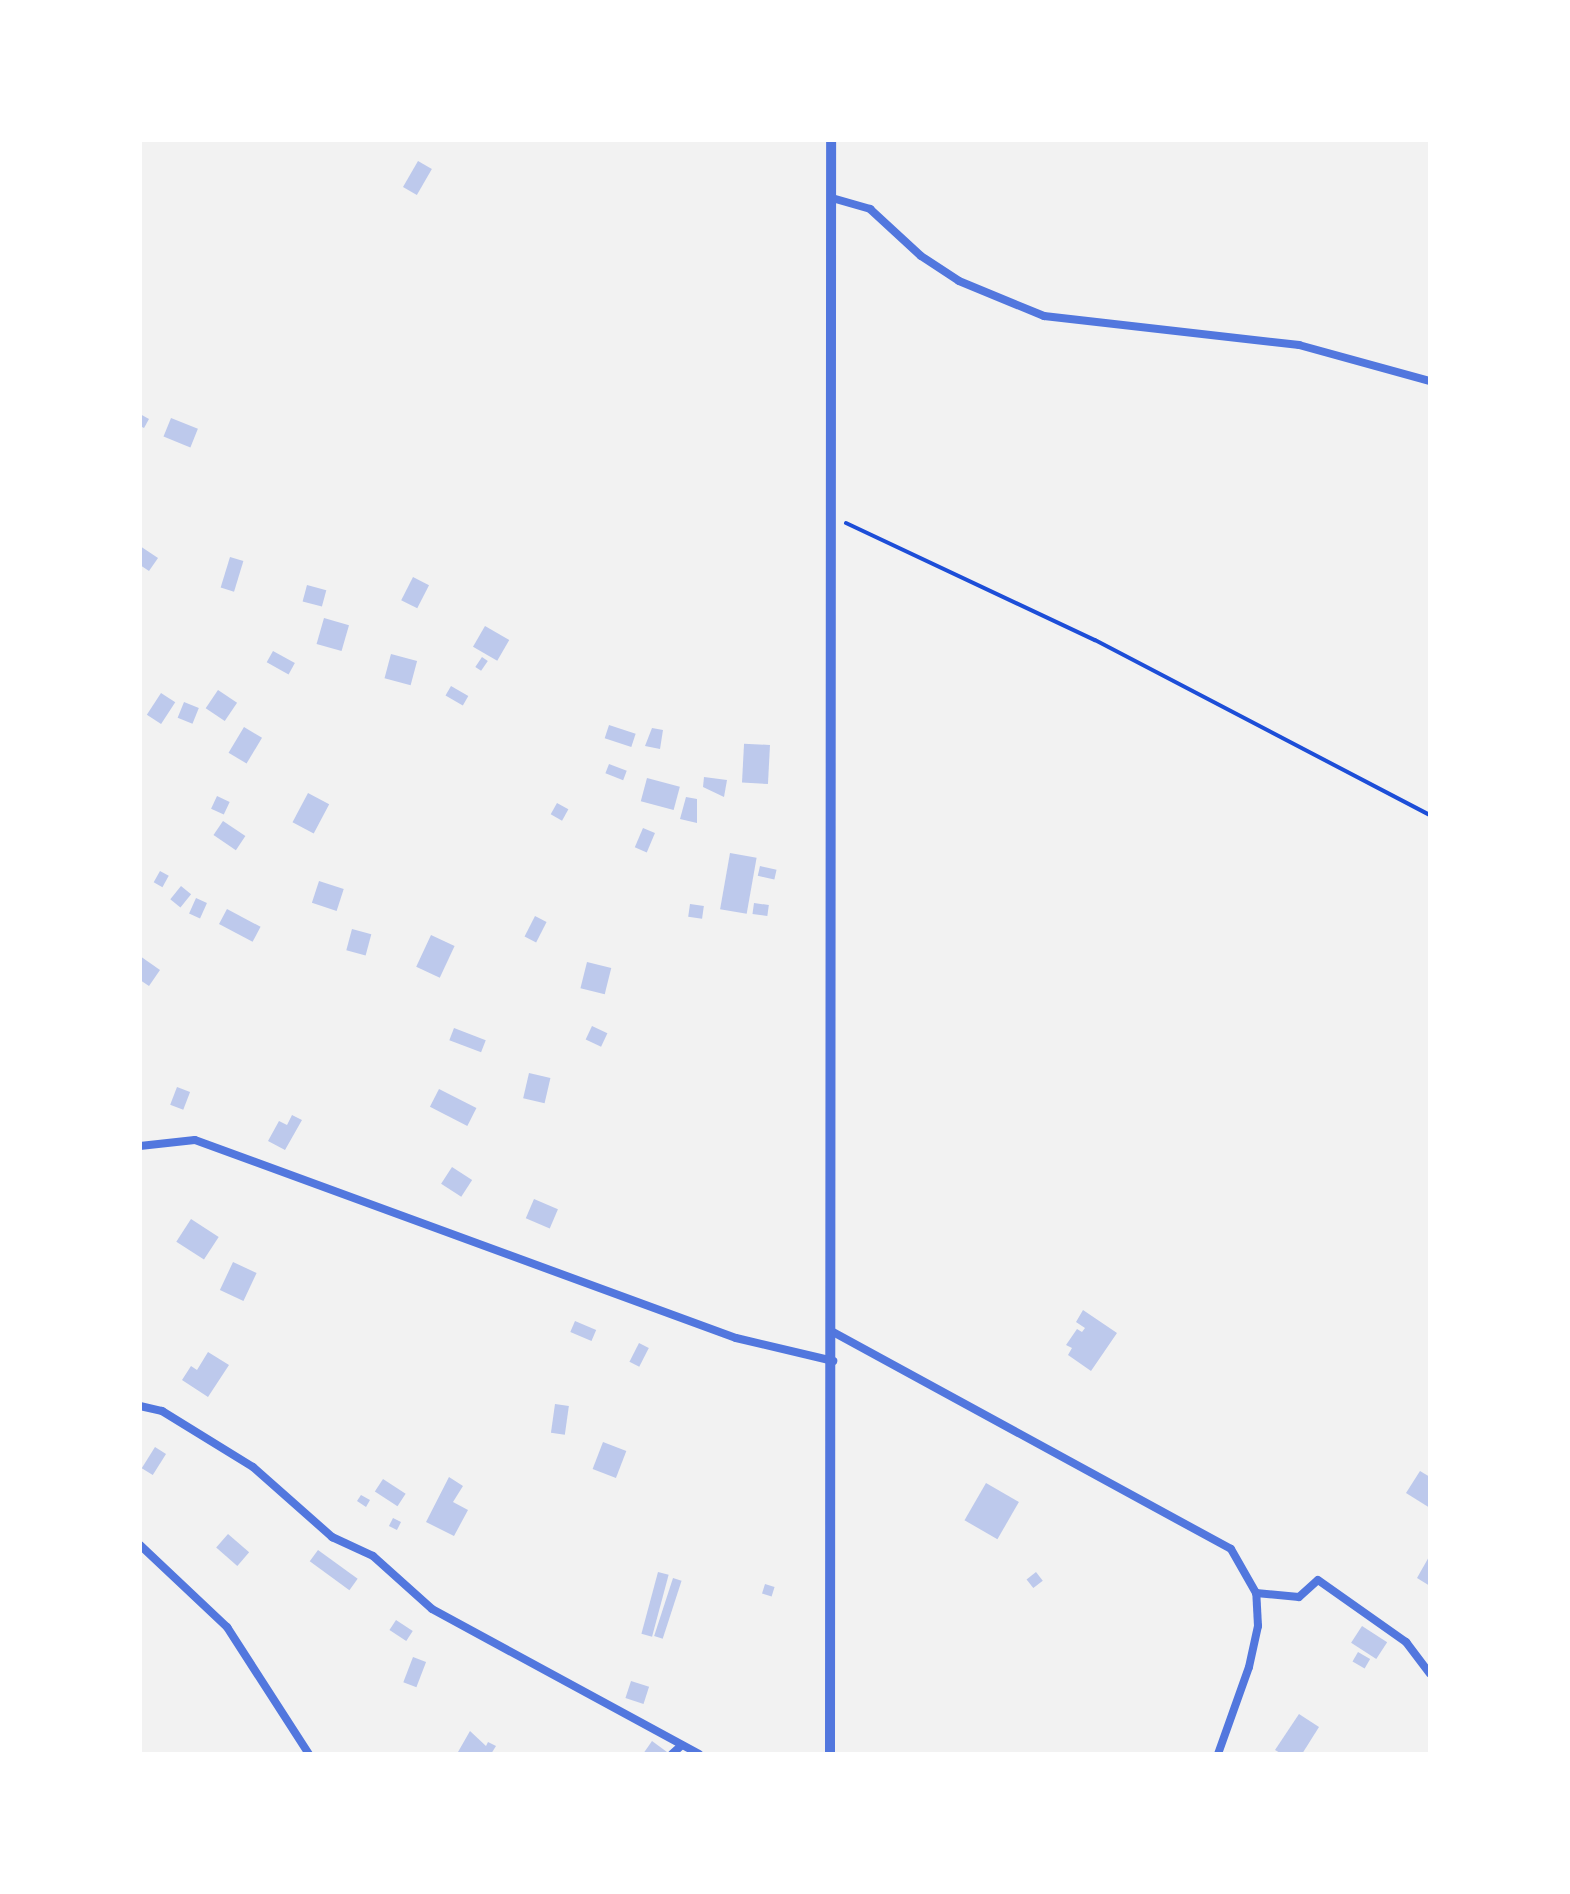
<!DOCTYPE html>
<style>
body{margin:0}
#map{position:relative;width:1570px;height:1894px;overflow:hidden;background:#f2f2f2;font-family:"Varela Round",sans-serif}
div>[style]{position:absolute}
.building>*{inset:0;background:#bdc9ec;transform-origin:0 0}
.path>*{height:4px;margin:-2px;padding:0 2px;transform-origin:2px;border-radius:2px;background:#1d4ed8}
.minor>*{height:8px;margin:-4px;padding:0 4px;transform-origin:4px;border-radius:4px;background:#5277de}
.tertiary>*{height:10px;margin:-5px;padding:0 5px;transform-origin:5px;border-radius:5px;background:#5277de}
span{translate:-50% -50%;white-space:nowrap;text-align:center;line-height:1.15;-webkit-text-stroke:8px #fff;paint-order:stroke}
.frame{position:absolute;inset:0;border:142px solid #fff;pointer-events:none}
</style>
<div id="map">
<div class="building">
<i style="left:418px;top:161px;width:16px;height:30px;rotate:30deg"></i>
<i style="clip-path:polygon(140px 414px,149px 419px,144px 428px,140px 426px)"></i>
<i style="left:171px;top:418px;width:29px;height:20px;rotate:22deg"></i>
<i style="clip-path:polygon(140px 546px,158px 558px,149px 571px,140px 565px)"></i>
<i style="left:230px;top:557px;width:14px;height:32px;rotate:17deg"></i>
<i style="left:413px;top:577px;width:18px;height:26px;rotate:27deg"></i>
<i style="left:307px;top:585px;width:20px;height:17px;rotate:15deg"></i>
<i style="left:324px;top:618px;width:26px;height:27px;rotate:16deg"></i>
<i style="left:485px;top:626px;width:28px;height:24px;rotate:30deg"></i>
<i style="left:273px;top:651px;width:25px;height:13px;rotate:29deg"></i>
<i style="left:391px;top:654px;width:27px;height:25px;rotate:15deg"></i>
<i style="left:482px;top:657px;width:7px;height:12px;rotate:34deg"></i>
<i style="left:451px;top:686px;width:20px;height:11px;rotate:30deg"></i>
<i style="left:218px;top:690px;width:23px;height:22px;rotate:34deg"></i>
<i style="left:161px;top:693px;width:17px;height:26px;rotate:33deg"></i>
<i style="left:184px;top:702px;width:16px;height:17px;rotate:22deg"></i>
<i style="left:609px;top:725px;width:28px;height:14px;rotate:18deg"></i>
<i style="left:244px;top:727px;width:21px;height:30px;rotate:31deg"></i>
<i style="clip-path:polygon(652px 728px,663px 730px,660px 749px,645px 746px)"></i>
<i style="left:770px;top:745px;width:39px;height:26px;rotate:93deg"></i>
<i style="left:609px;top:764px;width:19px;height:10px;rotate:21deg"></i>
<i style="clip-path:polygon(704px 777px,727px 780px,724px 797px,703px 787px)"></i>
<i style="left:647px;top:778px;width:34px;height:24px;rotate:15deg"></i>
<i style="left:308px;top:793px;width:24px;height:33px;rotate:28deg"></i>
<i style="left:217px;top:796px;width:14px;height:14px;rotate:25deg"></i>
<i style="clip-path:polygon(686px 797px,697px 799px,697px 823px,680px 819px)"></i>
<i style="left:557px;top:803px;width:13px;height:13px;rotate:29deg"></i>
<i style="left:223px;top:821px;width:27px;height:17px;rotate:34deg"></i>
<i style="left:643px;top:828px;width:13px;height:21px;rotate:23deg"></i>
<i style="left:730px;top:853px;width:27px;height:57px;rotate:10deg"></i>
<i style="left:760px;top:866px;width:17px;height:10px;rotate:13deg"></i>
<i style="left:160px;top:871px;width:10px;height:13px;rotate:29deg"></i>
<i style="left:319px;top:881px;width:26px;height:23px;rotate:18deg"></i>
<i style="left:181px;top:886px;width:13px;height:17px;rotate:39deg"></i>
<i style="left:196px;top:898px;width:12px;height:17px;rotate:24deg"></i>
<i style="left:754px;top:903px;width:15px;height:11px;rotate:8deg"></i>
<i style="left:690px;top:904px;width:14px;height:13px;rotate:8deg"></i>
<i style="left:227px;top:909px;width:38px;height:17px;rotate:28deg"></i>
<i style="left:535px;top:916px;width:13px;height:23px;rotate:27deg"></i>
<i style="left:352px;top:929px;width:20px;height:22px;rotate:15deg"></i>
<i style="left:431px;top:935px;width:26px;height:35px;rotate:25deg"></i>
<i style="clip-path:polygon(140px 956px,160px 970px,149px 986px,140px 980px)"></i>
<i style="left:587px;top:962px;width:25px;height:27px;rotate:14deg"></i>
<i style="left:592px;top:1026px;width:17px;height:15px;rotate:25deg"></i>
<i style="left:454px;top:1028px;width:34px;height:13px;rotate:21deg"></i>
<i style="left:529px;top:1073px;width:22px;height:26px;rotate:13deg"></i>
<i style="left:177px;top:1087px;width:14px;height:19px;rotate:21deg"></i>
<i style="left:439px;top:1089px;width:42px;height:20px;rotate:27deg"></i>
<i style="clip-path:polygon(292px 1115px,302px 1120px,285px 1150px,268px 1141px,279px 1121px,287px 1125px)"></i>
<i style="left:452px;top:1167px;width:24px;height:20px;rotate:33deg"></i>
<i style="left:534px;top:1199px;width:26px;height:21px;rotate:23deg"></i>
<i style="left:191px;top:1219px;width:33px;height:27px;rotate:33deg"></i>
<i style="left:233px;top:1262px;width:26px;height:31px;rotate:25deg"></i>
<i style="clip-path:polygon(1083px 1310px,1117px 1333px,1091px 1371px,1068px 1355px,1072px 1348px,1066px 1345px,1077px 1329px,1082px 1332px,1085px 1328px,1076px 1322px)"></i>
<i style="left:575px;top:1321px;width:23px;height:12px;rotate:23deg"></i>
<i style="left:639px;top:1343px;width:11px;height:21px;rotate:27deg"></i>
<i style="clip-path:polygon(208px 1352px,229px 1365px,208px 1397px,182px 1380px,191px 1366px,197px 1370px)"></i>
<i style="left:555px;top:1404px;width:14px;height:29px;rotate:8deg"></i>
<i style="left:603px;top:1442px;width:25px;height:29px;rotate:21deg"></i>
<i style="left:155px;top:1447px;width:13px;height:25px;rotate:32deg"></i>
<i style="clip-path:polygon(1420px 1471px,1430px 1477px,1430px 1508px,1406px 1493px)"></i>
<i style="clip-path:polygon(449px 1477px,463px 1486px,453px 1502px,468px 1510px,454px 1536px,426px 1522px)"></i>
<i style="left:383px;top:1479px;width:27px;height:15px;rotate:33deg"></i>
<i style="left:986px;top:1483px;width:38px;height:43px;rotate:30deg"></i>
<i style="clip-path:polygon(361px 1495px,370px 1500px,366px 1507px,357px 1501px)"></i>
<i style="left:393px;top:1518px;width:9px;height:9px;rotate:27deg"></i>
<i style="left:228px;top:1534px;width:28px;height:18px;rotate:41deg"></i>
<i style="left:318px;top:1550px;width:49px;height:14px;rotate:36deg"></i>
<i style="clip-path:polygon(1430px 1555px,1430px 1586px,1417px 1578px)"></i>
<i style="left:658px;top:1572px;width:11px;height:64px;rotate:15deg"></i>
<i style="left:1036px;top:1572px;width:11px;height:12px;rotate:52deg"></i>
<i style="left:673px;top:1578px;width:9px;height:61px;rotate:18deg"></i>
<i style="left:765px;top:1584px;width:10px;height:10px;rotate:17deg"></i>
<i style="left:396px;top:1620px;width:20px;height:12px;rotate:33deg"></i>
<i style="left:1362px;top:1626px;width:30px;height:20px;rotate:33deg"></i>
<i style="left:1358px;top:1652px;width:14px;height:11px;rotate:30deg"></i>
<i style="left:413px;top:1657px;width:14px;height:27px;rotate:21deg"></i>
<i style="left:631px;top:1681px;width:19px;height:18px;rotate:18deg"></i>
<i style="clip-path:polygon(1299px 1714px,1319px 1727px,1302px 1754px,1282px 1754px,1275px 1750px)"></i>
<i style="clip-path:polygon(470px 1731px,486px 1746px,488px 1742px,496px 1746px,491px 1754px,458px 1752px)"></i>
<i style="clip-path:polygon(652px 1741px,667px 1752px,665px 1754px,643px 1754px)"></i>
</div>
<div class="path">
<i style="left:846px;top:523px;width:275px;rotate:25.2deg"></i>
<i style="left:1095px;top:640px;width:378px;rotate:27.6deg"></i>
</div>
<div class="minor">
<i style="left:832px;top:198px;width:40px;rotate:16deg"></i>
<i style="left:870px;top:209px;width:69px;rotate:42.7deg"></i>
<i style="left:921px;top:256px;width:45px;rotate:33.3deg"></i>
<i style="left:959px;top:281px;width:92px;rotate:22.4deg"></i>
<i style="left:1044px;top:316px;width:257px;rotate:6.5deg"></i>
<i style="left:1299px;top:345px;width:136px;rotate:15.4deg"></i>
<i style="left:140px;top:1146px;width:55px;rotate:-6.2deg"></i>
<i style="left:195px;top:1140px;width:576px;rotate:20.1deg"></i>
<i style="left:736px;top:1338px;width:100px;rotate:13.3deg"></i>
<i style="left:833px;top:1332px;width:453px;rotate:28.6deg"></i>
<i style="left:1231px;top:1549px;width:51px;rotate:60.4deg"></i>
<i style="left:1256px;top:1593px;width:43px;rotate:5.3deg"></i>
<i style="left:1299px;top:1597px;width:25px;rotate:-42deg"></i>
<i style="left:1318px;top:1580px;width:108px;rotate:35.2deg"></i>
<i style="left:1406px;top:1642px;width:40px;rotate:53deg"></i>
<i style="left:140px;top:1406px;width:23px;rotate:13deg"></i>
<i style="left:162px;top:1411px;width:107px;rotate:31.6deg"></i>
<i style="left:253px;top:1467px;width:106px;rotate:41.5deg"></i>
<i style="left:332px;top:1537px;width:45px;rotate:24.9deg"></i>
<i style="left:373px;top:1556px;width:79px;rotate:41.9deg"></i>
<i style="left:432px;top:1609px;width:304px;rotate:28.5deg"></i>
<i style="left:140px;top:1545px;width:120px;rotate:43.3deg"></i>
<i style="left:227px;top:1627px;width:151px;rotate:57.2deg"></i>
<i style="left:672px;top:1754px;width:13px;rotate:-42deg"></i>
<i style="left:1218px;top:1754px;width:92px;rotate:-70.4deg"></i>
<i style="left:1249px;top:1667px;width:42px;rotate:-77.6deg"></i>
<i style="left:1258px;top:1626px;width:33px;rotate:-93deg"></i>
</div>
<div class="tertiary">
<i style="left:830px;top:1754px;width:1614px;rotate:-89.96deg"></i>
</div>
<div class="frame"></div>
</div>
